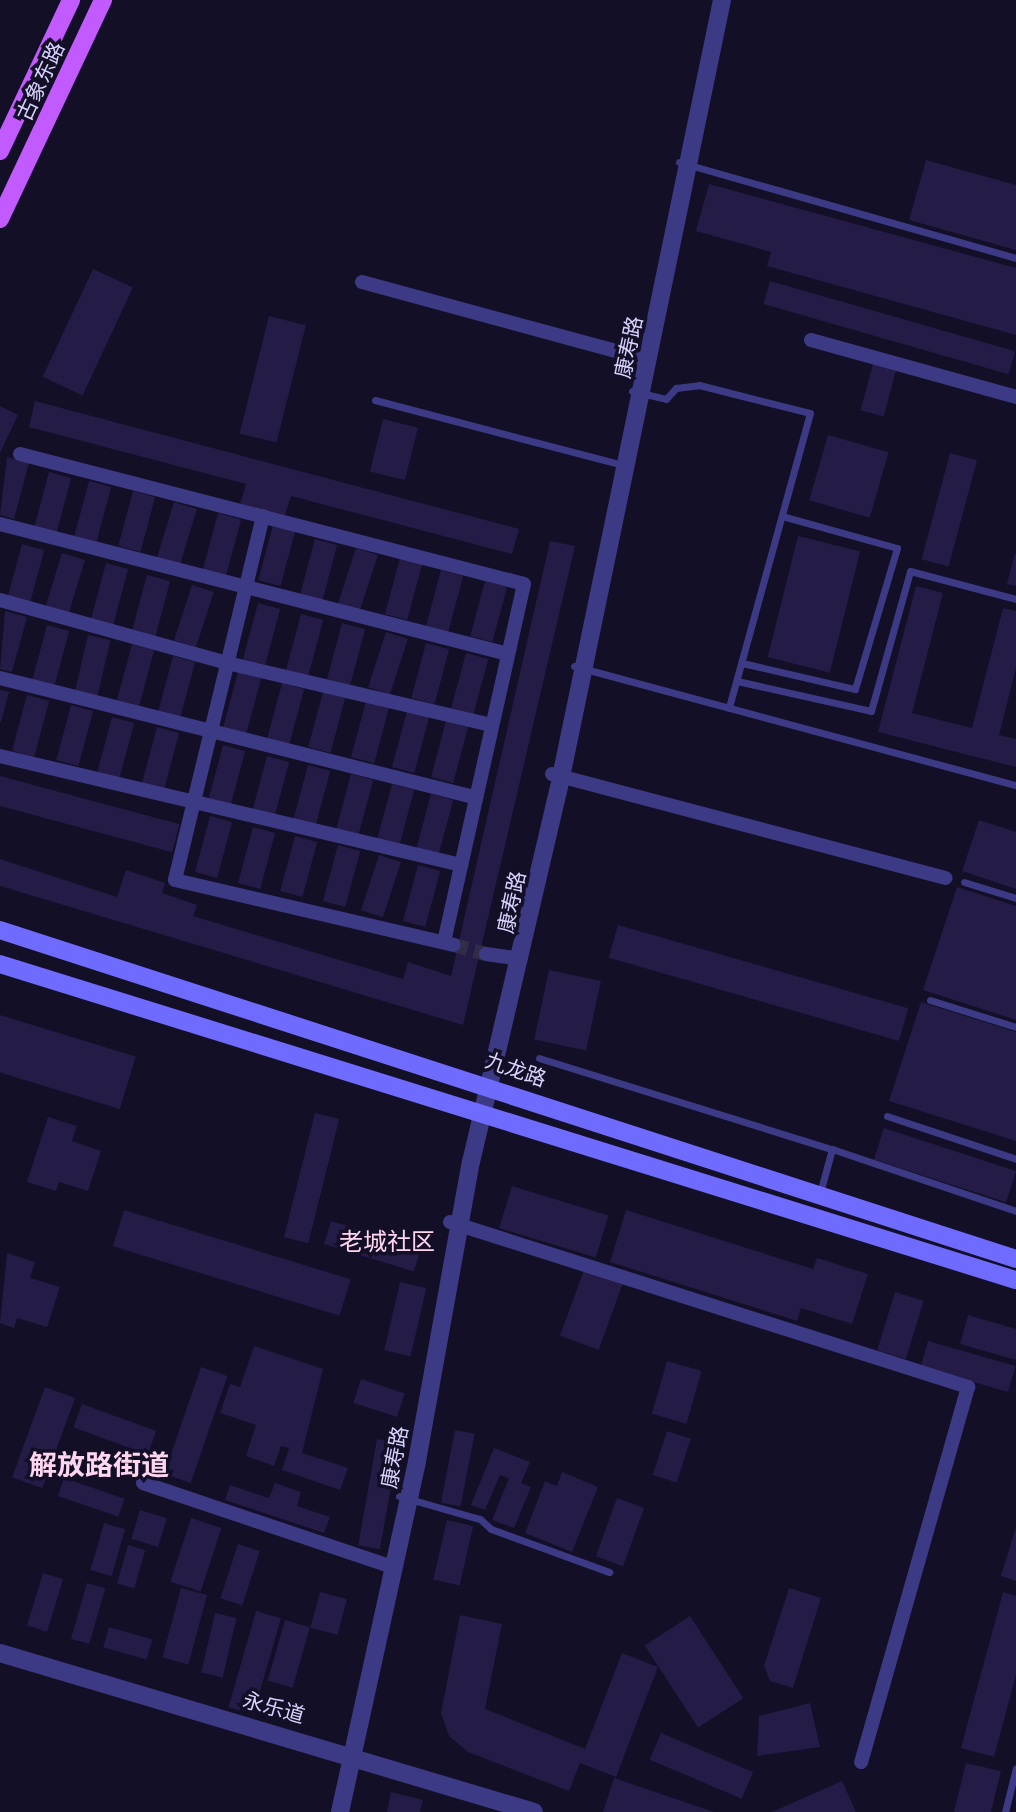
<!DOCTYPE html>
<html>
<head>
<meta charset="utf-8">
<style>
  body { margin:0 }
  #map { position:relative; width:1016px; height:1812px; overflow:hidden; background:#130f26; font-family:"Noto Sans","Noto Sans SC",sans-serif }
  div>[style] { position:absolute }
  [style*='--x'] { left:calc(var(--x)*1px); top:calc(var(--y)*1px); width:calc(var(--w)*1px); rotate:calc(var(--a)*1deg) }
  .building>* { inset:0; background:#241b47; transform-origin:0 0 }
  .minor-tunnel>* { height:14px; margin-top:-7px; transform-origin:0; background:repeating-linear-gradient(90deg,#312d47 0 14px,transparent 0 21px) }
  .service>* { height:7px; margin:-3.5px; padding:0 3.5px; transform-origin:3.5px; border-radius:3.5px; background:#3d3a85 }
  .minor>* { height:14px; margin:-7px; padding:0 7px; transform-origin:7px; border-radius:7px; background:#3d3a85 }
  .tertiary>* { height:18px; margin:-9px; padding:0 9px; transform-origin:9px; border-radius:9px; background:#3d3a85 }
  .secondary>* { height:18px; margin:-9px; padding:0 9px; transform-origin:9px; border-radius:9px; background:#6f6bff }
  .primary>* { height:18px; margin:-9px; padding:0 9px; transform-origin:9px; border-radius:9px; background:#c25bff }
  span { translate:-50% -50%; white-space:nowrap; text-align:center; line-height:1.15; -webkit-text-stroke:7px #130f26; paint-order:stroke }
  .street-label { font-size:21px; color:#d9d4ff }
  .quarter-label { font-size:24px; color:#ffd6f0 }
  .district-label { font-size:28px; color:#ffd6f0; font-weight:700 }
</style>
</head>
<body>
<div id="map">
  <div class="building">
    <div style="clip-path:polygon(926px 160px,1016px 185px,1016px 250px,909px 220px)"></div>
    <div style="clip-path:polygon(709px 184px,1016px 268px,1016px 335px,767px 266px,771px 252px,696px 231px)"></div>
    <div style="left:93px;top:269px;width:44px;height:119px;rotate:25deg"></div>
    <div style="left:770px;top:281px;width:255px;height:24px;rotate:16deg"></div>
    <div style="left:269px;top:316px;width:38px;height:121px;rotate:14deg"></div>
    <div style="left:874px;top:360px;width:24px;height:52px;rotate:15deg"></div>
    <div style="clip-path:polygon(35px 401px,519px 529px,512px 554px,291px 496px,285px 515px,240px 504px,246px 484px,29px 427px)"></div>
    <div style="clip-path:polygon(0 406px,18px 415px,0 453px)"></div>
    <div style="left:383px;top:419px;width:36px;height:54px;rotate:14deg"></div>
    <div style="left:828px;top:435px;width:63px;height:68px;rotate:16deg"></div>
    <div style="left:950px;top:453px;width:28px;height:110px;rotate:15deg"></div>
    <div style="clip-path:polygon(7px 457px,29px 463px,14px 519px,0 515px)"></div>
    <div style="left:49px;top:472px;width:23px;height:57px;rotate:15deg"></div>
    <div style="left:89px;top:481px;width:23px;height:57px;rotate:15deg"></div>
    <div style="left:133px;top:491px;width:23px;height:57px;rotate:15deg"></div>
    <div style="left:174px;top:502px;width:24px;height:58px;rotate:17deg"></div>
    <div style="left:218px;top:513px;width:24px;height:58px;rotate:15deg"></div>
    <div style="left:273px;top:525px;width:23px;height:57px;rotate:15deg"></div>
    <div style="left:798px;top:536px;width:64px;height:125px;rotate:14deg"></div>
    <div style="left:315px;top:539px;width:23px;height:58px;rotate:15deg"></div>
    <div style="clip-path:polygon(550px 541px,575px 546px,463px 1025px,0 886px,0 859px,117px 897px,126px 870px,165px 883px,162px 893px,197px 905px,193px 916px,403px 979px,408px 962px,451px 976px)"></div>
    <div style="left:22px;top:544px;width:23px;height:58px;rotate:15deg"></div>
    <div style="left:356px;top:548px;width:23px;height:58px;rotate:18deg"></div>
    <div style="left:62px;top:553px;width:24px;height:58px;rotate:17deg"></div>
    <div style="clip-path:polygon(1015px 553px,1016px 554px,1016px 586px,1007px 584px)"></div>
    <div style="left:400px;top:558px;width:23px;height:58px;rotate:15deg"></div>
    <div style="left:106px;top:563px;width:23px;height:58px;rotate:15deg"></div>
    <div style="left:441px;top:570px;width:23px;height:58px;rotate:15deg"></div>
    <div style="left:147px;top:575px;width:24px;height:57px;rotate:15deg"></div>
    <div style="left:485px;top:581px;width:23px;height:57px;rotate:15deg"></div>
    <div style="left:192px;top:585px;width:23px;height:58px;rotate:18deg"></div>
    <div style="clip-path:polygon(916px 586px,943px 593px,912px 713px,972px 728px,1003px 608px,1016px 611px,1016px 668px,999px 735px,1016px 739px,1016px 767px,878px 732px)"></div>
    <div style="left:258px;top:603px;width:23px;height:58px;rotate:15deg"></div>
    <div style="clip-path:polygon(5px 611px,27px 617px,12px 672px,0 669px)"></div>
    <div style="left:301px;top:614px;width:23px;height:58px;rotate:15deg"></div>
    <div style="left:342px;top:623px;width:24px;height:58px;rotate:15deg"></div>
    <div style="left:47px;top:625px;width:23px;height:58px;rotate:15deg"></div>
    <div style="left:386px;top:632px;width:23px;height:58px;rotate:18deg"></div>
    <div style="left:88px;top:635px;width:23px;height:57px;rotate:13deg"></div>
    <div style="left:426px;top:643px;width:24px;height:57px;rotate:15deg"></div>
    <div style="left:132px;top:644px;width:23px;height:58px;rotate:15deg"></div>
    <div style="left:466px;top:653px;width:23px;height:57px;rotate:15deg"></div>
    <div style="left:173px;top:656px;width:23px;height:57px;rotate:15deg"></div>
    <div style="left:238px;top:672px;width:24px;height:57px;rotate:15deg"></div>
    <div style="left:282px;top:683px;width:23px;height:57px;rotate:15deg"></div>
    <div style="clip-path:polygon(0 690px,9px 692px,1px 722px,0 722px)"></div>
    <div style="left:323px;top:692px;width:23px;height:57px;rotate:15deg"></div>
    <div style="left:27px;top:695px;width:23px;height:58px;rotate:15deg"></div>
    <div style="left:366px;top:701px;width:24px;height:58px;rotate:15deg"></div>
    <div style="left:71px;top:705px;width:23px;height:57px;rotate:15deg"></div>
    <div style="left:407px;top:711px;width:23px;height:58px;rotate:15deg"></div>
    <div style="left:112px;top:717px;width:23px;height:57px;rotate:15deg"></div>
    <div style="left:446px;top:721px;width:23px;height:58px;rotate:15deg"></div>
    <div style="left:157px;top:727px;width:23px;height:58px;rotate:15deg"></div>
    <div style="left:223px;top:745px;width:23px;height:57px;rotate:15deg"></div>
    <div style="left:267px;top:756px;width:23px;height:57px;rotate:15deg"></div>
    <div style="left:308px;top:765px;width:23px;height:57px;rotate:15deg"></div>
    <div style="left:351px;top:774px;width:23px;height:58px;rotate:15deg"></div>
    <div style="left:0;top:776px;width:186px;height:29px;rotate:15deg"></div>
    <div style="left:392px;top:784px;width:23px;height:58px;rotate:15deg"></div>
    <div style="left:431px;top:794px;width:23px;height:58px;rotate:15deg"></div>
    <div style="left:210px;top:816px;width:23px;height:58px;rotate:15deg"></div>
    <div style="clip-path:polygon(979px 820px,1016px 832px,1016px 889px,962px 871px)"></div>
    <div style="left:253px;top:827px;width:23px;height:58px;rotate:15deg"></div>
    <div style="left:295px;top:836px;width:23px;height:57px;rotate:15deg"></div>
    <div style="left:338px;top:845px;width:23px;height:58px;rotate:15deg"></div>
    <div style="left:379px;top:855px;width:23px;height:58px;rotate:18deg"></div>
    <div style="left:418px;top:865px;width:23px;height:58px;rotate:15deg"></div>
    <div style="clip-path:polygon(957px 887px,1016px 906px,1016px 1020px,923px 990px)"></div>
    <div style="left:618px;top:925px;width:302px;height:34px;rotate:16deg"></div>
    <div style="left:549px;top:970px;width:53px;height:71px;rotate:12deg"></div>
    <div style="clip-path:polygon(921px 1002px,1016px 1032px,1016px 1141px,889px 1101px)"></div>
    <div style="left:0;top:1015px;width:142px;height:55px;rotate:17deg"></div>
    <div style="left:315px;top:1113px;width:25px;height:128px;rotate:14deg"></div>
    <div style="clip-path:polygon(48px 1117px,77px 1126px,72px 1141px,101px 1151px,88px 1191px,59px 1182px,56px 1191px,27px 1182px)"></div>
    <div style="left:884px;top:1128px;width:139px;height:33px;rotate:18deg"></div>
    <div style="left:512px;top:1186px;width:101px;height:44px;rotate:17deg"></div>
    <div style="left:124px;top:1210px;width:237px;height:38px;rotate:17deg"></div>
    <div style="clip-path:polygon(626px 1210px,813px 1269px,817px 1258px,868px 1274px,852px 1324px,801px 1308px,797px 1321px,610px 1262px)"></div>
    <div style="left:331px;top:1221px;width:94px;height:24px;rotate:17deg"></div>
    <div style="clip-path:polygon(7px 1253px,35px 1262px,30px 1278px,60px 1287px,47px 1327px,17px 1318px,14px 1328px,0 1323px)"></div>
    <div style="left:584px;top:1270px;width:41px;height:70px;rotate:20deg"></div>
    <div style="left:400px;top:1282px;width:27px;height:70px;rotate:13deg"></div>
    <div style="left:895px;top:1292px;width:30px;height:61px;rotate:17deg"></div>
    <div style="clip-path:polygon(968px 1315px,1016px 1329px,1016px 1360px,960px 1344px)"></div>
    <div style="left:928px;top:1341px;width:91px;height:27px;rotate:16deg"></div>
    <div style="clip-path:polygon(254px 1346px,323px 1369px,302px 1453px,348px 1468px,340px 1490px,282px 1470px,289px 1448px,281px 1446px,274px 1466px,246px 1456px,256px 1425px,220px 1413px,230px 1384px,240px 1387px)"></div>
    <div style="left:667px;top:1361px;width:36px;height:55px;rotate:16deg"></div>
    <div style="left:201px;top:1367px;width:28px;height:113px;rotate:19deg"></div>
    <div style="left:361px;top:1379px;width:46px;height:25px;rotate:18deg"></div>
    <div style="left:45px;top:1387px;width:32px;height:96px;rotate:20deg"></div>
    <div style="left:82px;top:1404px;width:79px;height:25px;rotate:20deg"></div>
    <div style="left:455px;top:1430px;width:20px;height:74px;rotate:11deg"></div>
    <div style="left:667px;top:1431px;width:25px;height:46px;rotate:18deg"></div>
    <div style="left:377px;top:1439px;width:22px;height:108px;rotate:10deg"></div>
    <div style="clip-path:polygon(494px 1448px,530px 1462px,521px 1483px,531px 1487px,514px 1528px,492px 1520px,509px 1478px,500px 1475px,485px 1510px,471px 1505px)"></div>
    <div style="clip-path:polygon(562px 1472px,598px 1487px,572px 1552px,525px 1533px,545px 1481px,557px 1486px)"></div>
    <div style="left:64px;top:1478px;width:64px;height:19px;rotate:19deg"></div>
    <div style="clip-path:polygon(275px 1483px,301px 1492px,297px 1506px,330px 1517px,324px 1533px,225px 1500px,230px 1485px,269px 1498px)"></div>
    <div style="left:617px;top:1498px;width:29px;height:62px;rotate:20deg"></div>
    <div style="left:140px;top:1510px;width:28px;height:30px;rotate:17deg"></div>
    <div style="left:191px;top:1518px;width:32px;height:67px;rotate:18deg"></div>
    <div style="left:447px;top:1520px;width:27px;height:61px;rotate:13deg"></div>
    <div style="left:104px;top:1523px;width:22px;height:49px;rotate:16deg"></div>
    <div style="clip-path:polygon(1016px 1527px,1016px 1581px,1001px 1576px)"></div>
    <div style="left:238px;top:1544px;width:23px;height:57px;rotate:18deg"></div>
    <div style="left:128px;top:1545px;width:18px;height:40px;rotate:16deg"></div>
    <div style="left:43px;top:1573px;width:21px;height:55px;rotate:17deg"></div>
    <div style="left:87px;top:1583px;width:19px;height:58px;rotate:16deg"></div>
    <div style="left:181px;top:1588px;width:27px;height:72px;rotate:15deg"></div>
    <div style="clip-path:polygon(789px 1588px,821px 1598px,793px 1688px,770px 1681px,764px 1666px)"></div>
    <div style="left:320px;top:1592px;width:28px;height:37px;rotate:15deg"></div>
    <div style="clip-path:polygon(1003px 1592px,1016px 1596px,1016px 1675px,994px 1757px,961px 1748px)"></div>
    <div style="left:256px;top:1611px;width:26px;height:100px;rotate:16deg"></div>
    <div style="left:215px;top:1613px;width:22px;height:61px;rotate:13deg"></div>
    <div style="clip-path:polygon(460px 1615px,502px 1624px,485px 1709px,585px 1749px,622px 1653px,658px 1667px,616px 1777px,580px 1763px,569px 1791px,468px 1752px,449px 1736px,441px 1713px)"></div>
    <div style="left:690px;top:1616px;width:98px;height:54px;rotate:57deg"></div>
    <div style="left:285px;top:1620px;width:26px;height:63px;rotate:16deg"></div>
    <div style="left:109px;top:1627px;width:45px;height:21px;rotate:16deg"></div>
    <div style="clip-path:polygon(810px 1703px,820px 1747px,757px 1756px,759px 1716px)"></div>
    <div style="left:661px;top:1733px;width:100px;height:29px;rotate:23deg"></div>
    <div style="clip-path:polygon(966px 1763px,1001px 1771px,991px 1812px,954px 1812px)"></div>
    <div style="clip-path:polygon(614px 1778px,714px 1812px,603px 1812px)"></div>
    <div style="clip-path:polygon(842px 1781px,856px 1812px,772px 1812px)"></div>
    <div style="clip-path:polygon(391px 1792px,423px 1800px,420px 1812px,387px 1812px)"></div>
  </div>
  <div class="minor-tunnel">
    <div style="--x:454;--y:945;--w:33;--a:16"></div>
  </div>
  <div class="service">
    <div style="--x:679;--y:162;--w:350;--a:15.9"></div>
    <div style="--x:632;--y:391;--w:35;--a:13"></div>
    <div style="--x:666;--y:399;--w:15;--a:-48"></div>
    <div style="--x:676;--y:388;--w:23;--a:-7"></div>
    <div style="--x:699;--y:385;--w:114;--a:14.2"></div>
    <div style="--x:810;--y:413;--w:306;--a:105.4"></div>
    <div style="--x:375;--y:400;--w:260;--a:14.7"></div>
    <div style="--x:742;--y:663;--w:116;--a:13"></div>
    <div style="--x:855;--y:689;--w:147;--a:-73.4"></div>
    <div style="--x:897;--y:548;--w:119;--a:-164.5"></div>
    <div style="--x:574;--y:666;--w:458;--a:15.1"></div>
    <div style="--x:737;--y:681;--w:137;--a:12.6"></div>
    <div style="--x:871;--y:711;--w:145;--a:-74.4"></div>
    <div style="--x:910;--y:571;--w:110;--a:14.8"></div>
    <div style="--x:964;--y:882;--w:54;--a:17.1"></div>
    <div style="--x:930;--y:1000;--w:90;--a:17.4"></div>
    <div style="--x:539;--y:1058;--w:307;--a:17.3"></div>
    <div style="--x:832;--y:1149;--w:46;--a:105.3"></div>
    <div style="--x:887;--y:1116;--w:136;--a:18.4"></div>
    <div style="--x:832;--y:1149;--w:194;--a:18.6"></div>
    <div style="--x:399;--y:1496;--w:84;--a:15.9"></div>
    <div style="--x:480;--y:1519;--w:15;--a:42"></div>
    <div style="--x:491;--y:1529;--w:126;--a:20"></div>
    <div style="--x:1005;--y:1812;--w:45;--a:-76"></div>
  </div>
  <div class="minor">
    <div style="--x:362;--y:282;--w:297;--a:15.2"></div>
    <div style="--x:811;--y:340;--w:213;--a:15.5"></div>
    <div style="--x:20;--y:454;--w:520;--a:14.46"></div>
    <div style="--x:524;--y:584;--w:367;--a:102.6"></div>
    <div style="--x:263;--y:516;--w:374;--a:103.6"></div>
    <div style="--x:175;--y:880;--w:286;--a:13.1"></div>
    <div style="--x:0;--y:524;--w:524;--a:14.35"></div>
    <div style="--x:0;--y:600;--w:236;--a:15.5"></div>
    <div style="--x:227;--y:663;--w:272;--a:13.2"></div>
    <div style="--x:0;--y:678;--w:491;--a:14.1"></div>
    <div style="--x:0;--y:756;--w:474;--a:13.3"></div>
    <div style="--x:552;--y:774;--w:407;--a:14.8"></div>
    <div style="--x:486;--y:954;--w:35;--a:8"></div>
    <div style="--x:450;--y:1222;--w:544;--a:17.67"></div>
    <div style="--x:968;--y:1387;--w:390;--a:105.9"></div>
    <div style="--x:143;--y:1483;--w:266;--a:18.6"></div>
  </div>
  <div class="tertiary">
    <div style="--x:0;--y:1653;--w:557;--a:16.58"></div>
    <div style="--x:340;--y:1812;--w:359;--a:-77.6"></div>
    <div style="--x:417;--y:1461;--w:304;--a:-79.8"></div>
    <div style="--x:471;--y:1162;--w:395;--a:-76.8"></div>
    <div style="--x:561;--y:777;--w:794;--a:-78.29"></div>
  </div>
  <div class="secondary">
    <div style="--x:0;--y:930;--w:1068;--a:17.94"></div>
    <div style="--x:0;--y:964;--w:1064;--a:17.28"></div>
  </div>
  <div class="primary">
    <div style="--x:0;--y:151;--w:167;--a:-64.8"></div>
    <div style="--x:0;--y:219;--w:242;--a:-64.8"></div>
  </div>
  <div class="street-label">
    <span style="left:40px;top:81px;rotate:-65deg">古象东路</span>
    <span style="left:628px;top:347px;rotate:-78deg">康寿路</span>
    <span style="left:511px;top:902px;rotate:-78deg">康寿路</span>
    <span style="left:516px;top:1069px;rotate:19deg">九龙路</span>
    <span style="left:394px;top:1457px;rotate:-79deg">康寿路</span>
    <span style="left:274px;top:1707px;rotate:16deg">永乐道</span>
  </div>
  <div class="quarter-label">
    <span style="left:387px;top:1241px">老城社区</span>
  </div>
  <div class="district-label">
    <span style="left:99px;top:1464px">解放路街道</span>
  </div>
</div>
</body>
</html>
